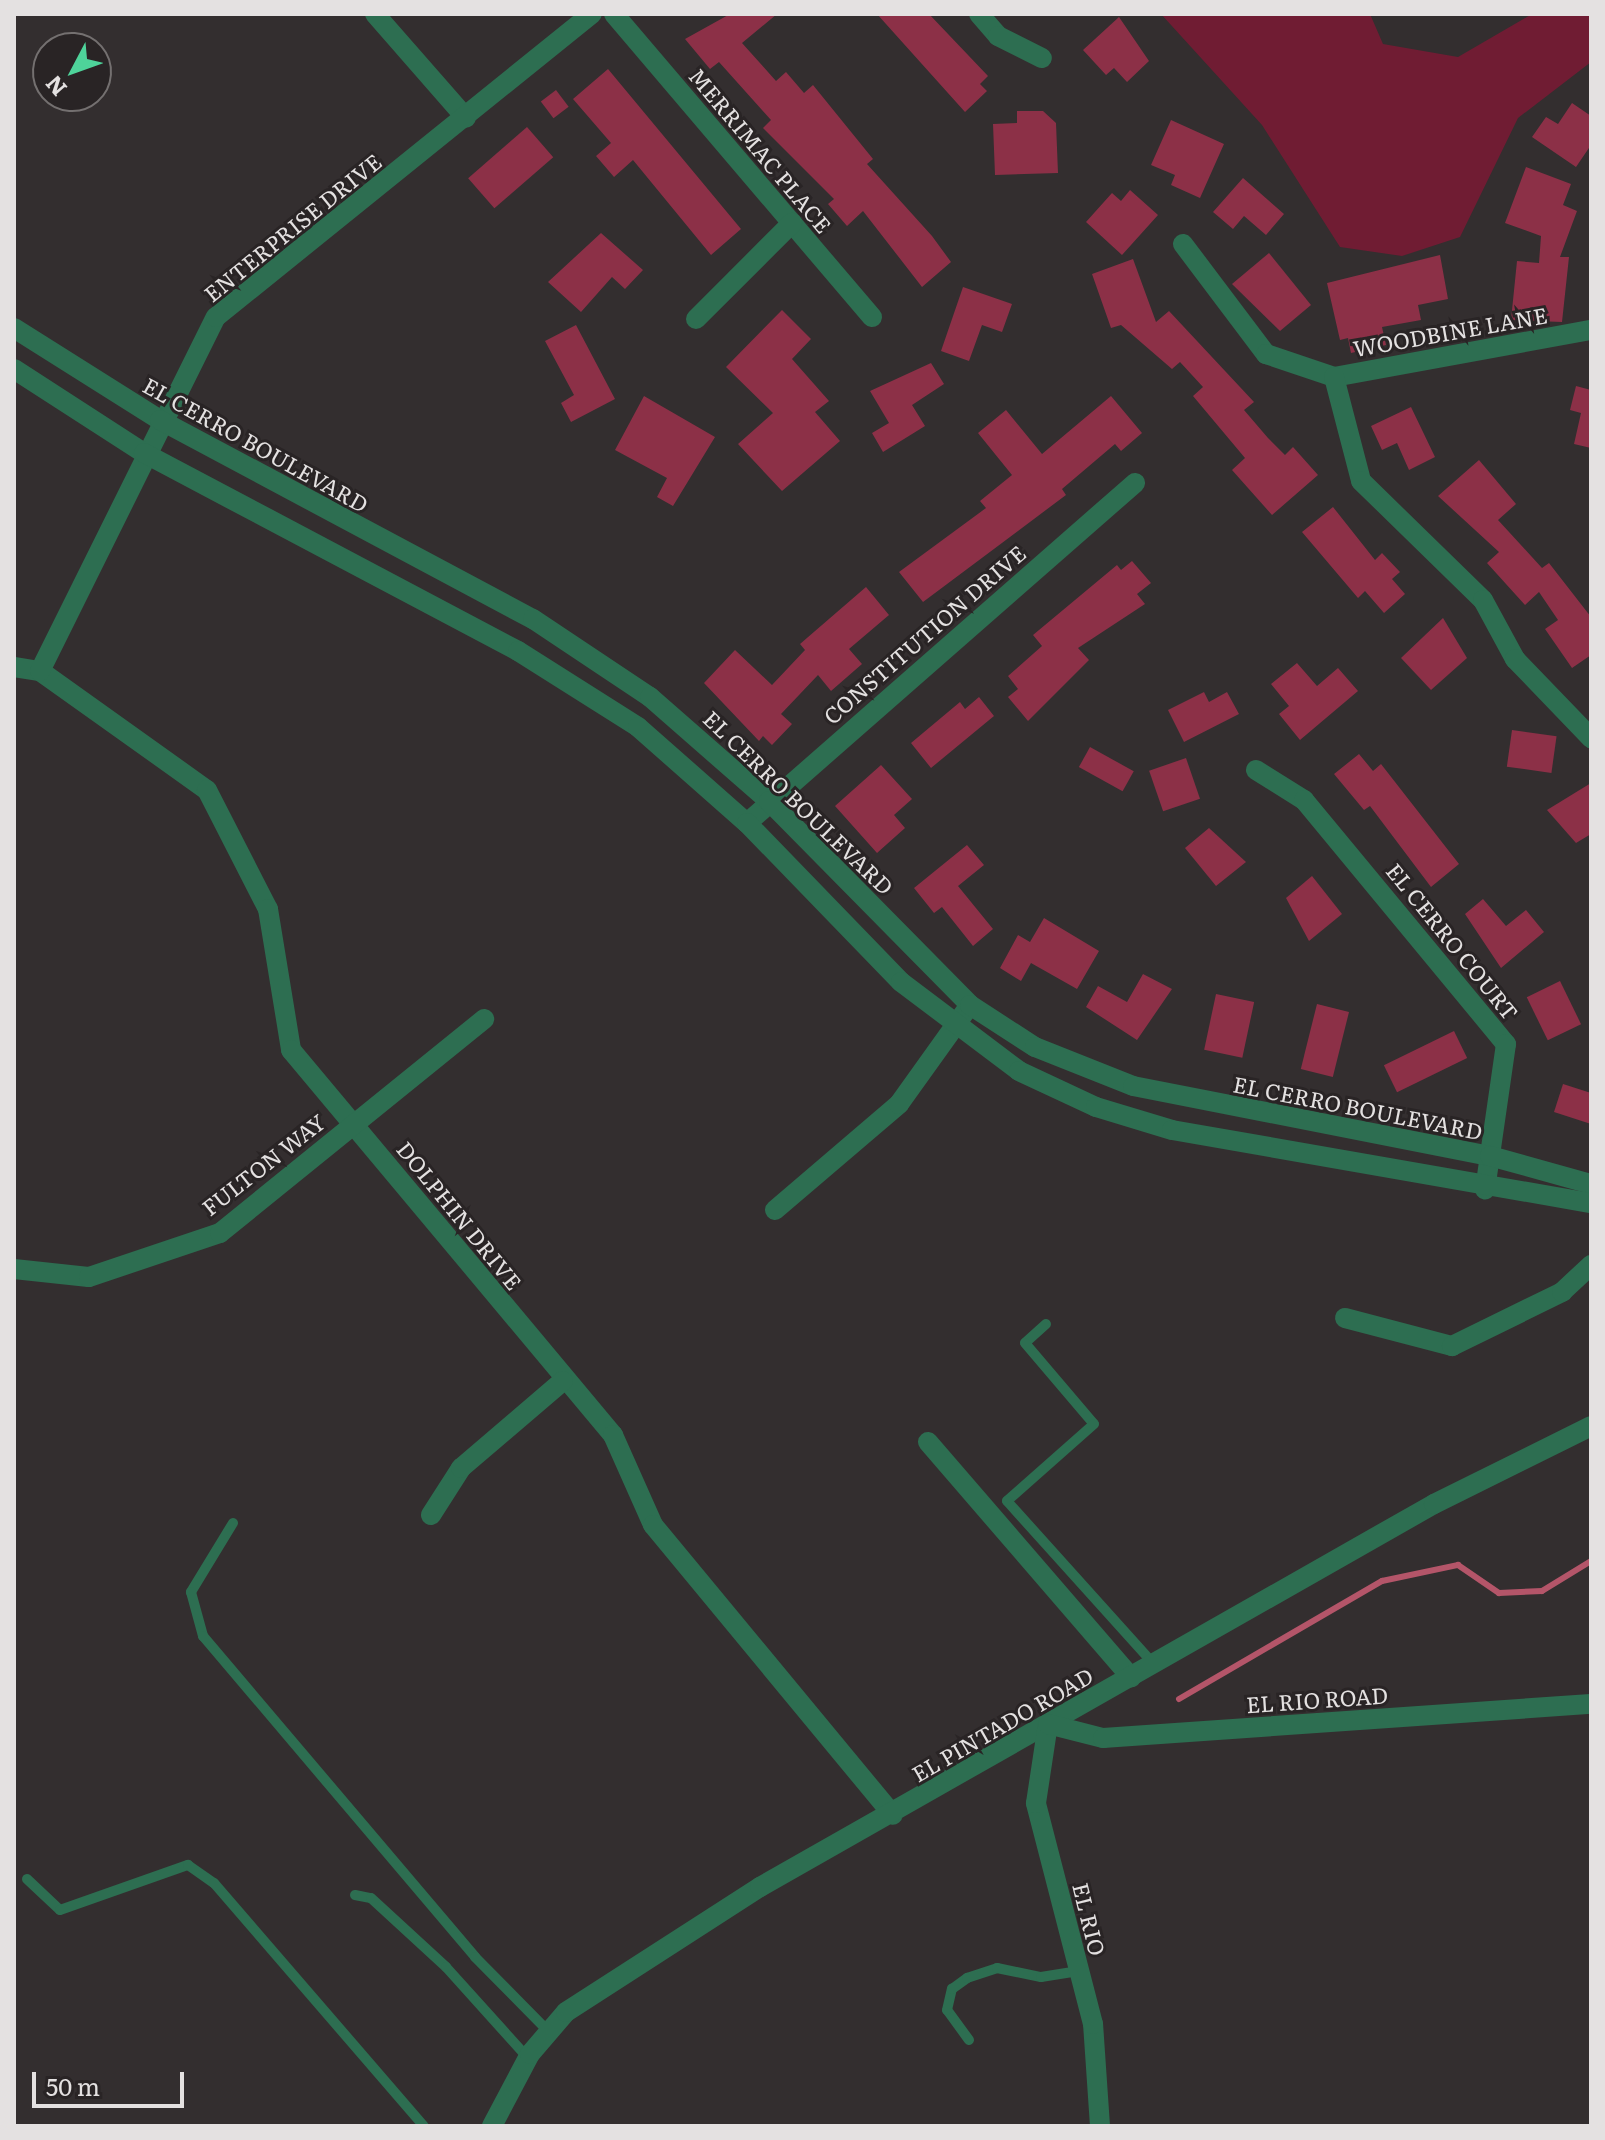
<!DOCTYPE html>
<html>
<head>
<meta charset="utf-8">
<style>
  body { margin:0 }
  #map { position:relative; width:1605px; height:2140px; overflow:hidden; background:#332e2f; font-family:Literata,serif }
  div>[style] { position:absolute }
  [style*='--x'] { left:calc(var(--x)*1px); top:calc(var(--y)*1px); width:calc(var(--w)*1px); rotate:calc(var(--a)*1deg) }
  .green>* { inset:0; background:#701c33 }
  .stream>* { height:6px; margin:-3px; padding:0 3px; transform-origin:3px; border-radius:3px; background:#b45569 }
  .building>* { inset:0; background:#8c3047; transform-origin:0 0 }
  .service>* { height:10px; margin:-5px; padding:0 5px; transform-origin:5px; border-radius:5px; background:#2d6e51 }
  .minor>* { height:20px; margin:-10px; padding:0 10px; transform-origin:10px; border-radius:10px; background:#2d6e51 }
  .tertiary>* { height:20px; margin:-10px; padding:0 10px; transform-origin:10px; border-radius:10px; background:#2d6e51 }
  span { translate:-50% -50%; white-space:nowrap; text-align:center; line-height:1.15; -webkit-text-stroke:6px #292425; paint-order:stroke }
  .street-label { font-size:22px; color:#e4e1e1 }
  .frame { position:absolute; inset:0; border:16px solid #e4e1e1; pointer-events:none }
  .north { position:absolute; left:32px; top:32px; width:80px; height:80px; box-sizing:border-box; background:#292425; border:2px solid #747070; border-radius:50%; rotate:229deg; font-size:22px; font-weight:700; line-height:32px; text-align:center; color:#e4e1e1 }
  .north::after { content:''; display:block; margin:auto; width:28px; height:36px; background:#4ed39a; clip-path:polygon(50% 0,100% 100%,50% 72%,0 100%) }
  .scale { position:absolute; left:32px; top:2072px; width:152px; height:36px; box-sizing:border-box; border:4px solid #e4e1e1; border-top:0; padding-left:10px; font-size:24px; line-height:28px; white-space:nowrap; color:#e4e1e1; -webkit-text-stroke:6px #292425; paint-order:stroke }
</style>
</head>
<body>
<div id="map">
  <div class="green">
    <div style="clip-path:polygon(1161px 14px,1370px 14px,1383px 44px,1458px 57px,1532px 14px,1591px 14px,1591px 62px,1518px 118px,1460px 237px,1402px 256px,1340px 247px,1262px 125px)"></div>
  </div>
  <div class="stream">
    <div style="--x:1179;--y:1699;--w:235;--a:-30.2"></div>
    <div style="--x:1382;--y:1581;--w:78;--a:-11.9"></div>
    <div style="--x:1458;--y:1565;--w:50;--a:34.3"></div>
    <div style="--x:1499;--y:1593;--w:43;--a:-2.7"></div>
    <div style="--x:1542;--y:1591;--w:57;--a:-31.5"></div>
  </div>
  <div class="building">
    <div style="clip-path:polygon(730px 14px,777px 14px,742px 43px,776px 81px,786px 72px,804px 93px,813px 85px,873px 159px,867px 164px,932px 236px,951px 262px,922px 287px,863px 211px,847px 226px,828px 204px,834px 199px,763px 128px,771px 120px,719px 62px,710px 69px,685px 39px)"></div>
    <div style="clip-path:polygon(877px 14px,929px 14px,988px 76px,980px 84px,987px 91px,965px 112px)"></div>
    <div style="clip-path:polygon(1119px 17px,1149px 61px,1127px 82px,1114px 68px,1106px 75px,1083px 50px)"></div>
    <div style="clip-path:polygon(608px 69px,741px 229px,711px 255px,633px 160px,614px 177px,596px 156px,611px 143px,573px 99px)"></div>
    <div style="left:556px;top:90px;width:21px;height:19px;rotate:53deg"></div>
    <div style="clip-path:polygon(1572px 103px,1591px 116px,1591px 145px,1576px 167px,1532px 137px,1546px 117px,1558px 124px)"></div>
    <div style="clip-path:polygon(1017px 111px,1043px 111px,1056px 123px,1058px 173px,995px 175px,993px 124px,1017px 123px)"></div>
    <div style="clip-path:polygon(1171px 120px,1224px 144px,1200px 198px,1171px 185px,1175px 175px,1151px 165px)"></div>
    <div style="left:527px;top:127px;width:40px;height:78px;rotate:49deg"></div>
    <div style="clip-path:polygon(1526px 167px,1571px 184px,1563px 205px,1577px 211px,1560px 257px,1569px 257px,1562px 322px,1511px 320px,1517px 261px,1539px 263px,1541px 236px,1505px 223px)"></div>
    <div style="clip-path:polygon(1243px 178px,1284px 214px,1266px 235px,1244px 216px,1233px 229px,1213px 212px)"></div>
    <div style="clip-path:polygon(1130px 190px,1158px 215px,1122px 255px,1086px 222px,1112px 193px,1121px 201px)"></div>
    <div style="clip-path:polygon(601px 233px,643px 270px,625px 289px,612px 277px,581px 312px,548px 282px)"></div>
    <div style="clip-path:polygon(1269px 253px,1311px 305px,1280px 331px,1232px 284px)"></div>
    <div style="clip-path:polygon(1440px 255px,1448px 299px,1418px 305px,1421px 320px,1382px 327px,1386px 345px,1351px 353px,1348px 338px,1340px 340px,1327px 283px)"></div>
    <div style="clip-path:polygon(1133px 259px,1156px 322px,1169px 311px,1254px 402px,1244px 410px,1268px 438px,1285px 455px,1293px 447px,1318px 475px,1272px 515px,1232px 470px,1245px 458px,1193px 396px,1203px 387px,1180px 362px,1172px 369px,1121px 325px,1111px 328px,1092px 274px)"></div>
    <div style="clip-path:polygon(963px 287px,1012px 304px,1002px 332px,982px 325px,969px 361px,941px 351px)"></div>
    <div style="clip-path:polygon(782px 310px,811px 339px,792px 359px,829px 401px,815px 412px,840px 441px,782px 491px,738px 444px,773px 413px,726px 367px)"></div>
    <div style="clip-path:polygon(576px 325px,615px 399px,571px 422px,561px 403px,574px 395px,545px 341px)"></div>
    <div style="clip-path:polygon(931px 363px,944px 384px,912px 405px,925px 426px,883px 452px,872px 433px,889px 423px,870px 391px)"></div>
    <div style="clip-path:polygon(1576px 386px,1591px 390px,1591px 448px,1574px 444px,1581px 413px,1570px 410px)"></div>
    <div style="clip-path:polygon(644px 396px,715px 437px,673px 506px,657px 497px,667px 478px,615px 450px)"></div>
    <div style="clip-path:polygon(1111px 396px,1142px 433px,1121px 451px,1115px 444px,1062px 489px,1066px 495px,923px 602px,899px 572px,986px 508px,980px 501px,1012px 475px,978px 433px,1006px 410px,1042px 454px)"></div>
    <div style="clip-path:polygon(1411px 407px,1435px 457px,1409px 470px,1397px 443px,1382px 450px,1371px 426px)"></div>
    <div style="clip-path:polygon(1479px 460px,1516px 504px,1498px 520px,1542px 568px,1549px 563px,1591px 617px,1591px 655px,1572px 668px,1545px 629px,1558px 620px,1539px 592px,1525px 605px,1487px 563px,1499px 552px,1438px 496px)"></div>
    <div style="clip-path:polygon(1333px 507px,1375px 560px,1382px 553px,1400px 572px,1392px 579px,1405px 594px,1384px 613px,1365px 591px,1358px 598px,1302px 532px)"></div>
    <div style="clip-path:polygon(1132px 561px,1151px 583px,1137px 594px,1145px 604px,1078px 648px,1089px 660px,1028px 721px,1008px 697px,1018px 689px,1008px 676px,1042px 646px,1033px 635px,1117px 565px,1121px 570px)"></div>
    <div style="clip-path:polygon(866px 587px,889px 615px,849px 649px,862px 664px,831px 691px,818px 675px,781px 714px,792px 724px,772px 745px,763px 736px,759px 741px,704px 683px,735px 650px,772px 685px,805px 650px,800px 644px)"></div>
    <div style="clip-path:polygon(1443px 618px,1467px 658px,1431px 690px,1401px 658px)"></div>
    <div style="clip-path:polygon(1297px 663px,1317px 686px,1338px 668px,1358px 691px,1300px 740px,1279px 714px,1289px 706px,1271px 684px)"></div>
    <div style="clip-path:polygon(1204px 692px,1209px 702px,1227px 692px,1239px 714px,1184px 742px,1168px 710px)"></div>
    <div style="clip-path:polygon(979px 697px,994px 716px,931px 768px,911px 743px,960px 702px,965px 709px)"></div>
    <div style="left:1512px;top:730px;width:45px;height:37px;rotate:8deg"></div>
    <div style="left:1090px;top:747px;width:50px;height:23px;rotate:29deg"></div>
    <div style="clip-path:polygon(1359px 754px,1373px 771px,1381px 764px,1459px 864px,1431px 887px,1370px 806px,1364px 810px,1334px 774px)"></div>
    <div style="left:1186px;top:758px;width:43px;height:39px;rotate:71deg"></div>
    <div style="clip-path:polygon(881px 765px,912px 799px,894px 815px,905px 828px,877px 853px,835px 806px)"></div>
    <div style="clip-path:polygon(1591px 783px,1591px 834px,1576px 843px,1547px 810px)"></div>
    <div style="clip-path:polygon(1209px 828px,1246px 862px,1216px 886px,1185px 848px)"></div>
    <div style="clip-path:polygon(967px 845px,984px 865px,958px 886px,993px 929px,973px 946px,942px 907px,934px 913px,914px 888px)"></div>
    <div style="clip-path:polygon(1312px 876px,1342px 914px,1309px 941px,1286px 898px)"></div>
    <div style="clip-path:polygon(1483px 899px,1506px 926px,1526px 910px,1544px 932px,1501px 968px,1465px 914px)"></div>
    <div style="clip-path:polygon(1044px 918px,1099px 951px,1077px 989px,1031px 963px,1021px 981px,1000px 968px,1018px 935px,1030px 942px)"></div>
    <div style="clip-path:polygon(1143px 974px,1172px 989px,1137px 1040px,1086px 1007px,1098px 986px,1127px 1002px)"></div>
    <div style="left:1560px;top:981px;width:48px;height:37px;rotate:64deg"></div>
    <div style="left:1216px;top:994px;width:39px;height:57px;rotate:12deg"></div>
    <div style="left:1317px;top:1004px;width:33px;height:67px;rotate:14deg"></div>
    <div style="left:1454px;top:1031px;width:30px;height:78px;rotate:64deg"></div>
    <div style="clip-path:polygon(1563px 1084px,1591px 1093px,1591px 1124px,1554px 1112px)"></div>
  </div>
  <div class="service">
    <div style="--x:1046;--y:1324;--w:28;--a:138"></div>
    <div style="--x:1025;--y:1343;--w:106;--a:49.6"></div>
    <div style="--x:1094;--y:1424;--w:116;--a:138.5"></div>
    <div style="--x:1007;--y:1501;--w:219;--a:48"></div>
    <div style="--x:233;--y:1523;--w:81;--a:121.3"></div>
    <div style="--x:191;--y:1592;--w:46;--a:74.7"></div>
    <div style="--x:203;--y:1636;--w:421;--a:49.7"></div>
    <div style="--x:475;--y:1957;--w:105;--a:45.4"></div>
    <div style="--x:27;--y:1879;--w:45;--a:43.2"></div>
    <div style="--x:60;--y:1910;--w:136;--a:-19.4"></div>
    <div style="--x:188;--y:1865;--w:32;--a:35"></div>
    <div style="--x:214;--y:1883;--w:321;--a:49.2"></div>
    <div style="--x:355;--y:1895;--w:16;--a:11"></div>
    <div style="--x:371;--y:1898;--w:102;--a:42.6"></div>
    <div style="--x:446;--y:1967;--w:122;--a:48"></div>
    <div style="--x:969;--y:2040;--w:37;--a:-126"></div>
    <div style="--x:947;--y:2010;--w:22;--a:-77"></div>
    <div style="--x:952;--y:1989;--w:19;--a:-36"></div>
    <div style="--x:967;--y:1978;--w:32;--a:-18"></div>
    <div style="--x:997;--y:1968;--w:45;--a:11.6"></div>
    <div style="--x:1041;--y:1977;--w:38;--a:-9"></div>
  </div>
  <div class="minor">
    <div style="--x:375;--y:14;--w:138;--a:48.8"></div>
    <div style="--x:614;--y:14;--w:398;--a:49.6"></div>
    <div style="--x:979;--y:14;--w:29;--a:49"></div>
    <div style="--x:998;--y:36;--w:49;--a:26.6"></div>
    <div style="--x:1183;--y:244;--w:138;--a:53"></div>
    <div style="--x:1266;--y:354;--w:72;--a:18.7"></div>
    <div style="--x:1334;--y:377;--w:261;--a:-10.4"></div>
    <div style="--x:696;--y:319;--w:136;--a:-45"></div>
    <div style="--x:1334;--y:377;--w:107;--a:75.4"></div>
    <div style="--x:1361;--y:481;--w:170;--a:44.3"></div>
    <div style="--x:1483;--y:600;--w:67;--a:61.5"></div>
    <div style="--x:1515;--y:659;--w:110;--a:46.1"></div>
    <div style="--x:14;--y:667;--w:26;--a:9"></div>
    <div style="--x:40;--y:671;--w:205;--a:35.5"></div>
    <div style="--x:207;--y:790;--w:134;--a:62.9"></div>
    <div style="--x:268;--y:909;--w:143;--a:80.7"></div>
    <div style="--x:291;--y:1050;--w:502;--a:50.09"></div>
    <div style="--x:613;--y:1435;--w:98;--a:66"></div>
    <div style="--x:653;--y:1525;--w:376;--a:50.4"></div>
    <div style="--x:40;--y:671;--w:395;--a:-63.6"></div>
    <div style="--x:216;--y:317;--w:483;--a:-38.9"></div>
    <div style="--x:1256;--y:770;--w:57;--a:32"></div>
    <div style="--x:1304;--y:800;--w:317;--a:50.4"></div>
    <div style="--x:1506;--y:1044;--w:147;--a:98.2"></div>
    <div style="--x:747;--y:823;--w:516;--a:-41.23"></div>
    <div style="--x:775;--y:1210;--w:163;--a:-40.5"></div>
    <div style="--x:899;--y:1104;--w:122;--a:-54.4"></div>
    <div style="--x:14;--y:1269;--w:75;--a:6.1"></div>
    <div style="--x:89;--y:1277;--w:138;--a:-18.6"></div>
    <div style="--x:220;--y:1233;--w:340;--a:-39"></div>
    <div style="--x:1345;--y:1318;--w:111;--a:14.7"></div>
    <div style="--x:1452;--y:1346;--w:123;--a:-26.1"></div>
    <div style="--x:1562;--y:1292;--w:40;--a:-43"></div>
    <div style="--x:928;--y:1442;--w:311;--a:49.2"></div>
    <div style="--x:431;--y:1515;--w:56;--a:-57.4"></div>
    <div style="--x:461;--y:1468;--w:134;--a:-40.5"></div>
    <div style="--x:492;--y:2126;--w:81;--a:-62.2"></div>
    <div style="--x:530;--y:2054;--w:55;--a:-49.4"></div>
    <div style="--x:566;--y:2012;--w:231;--a:-32.8"></div>
    <div style="--x:760;--y:1887;--w:775;--a:-29.61"></div>
    <div style="--x:1434;--y:1504;--w:175;--a:-26.4"></div>
    <div style="--x:1100;--y:2126;--w:102;--a:-93.9"></div>
    <div style="--x:1093;--y:2024;--w:228;--a:-104.5"></div>
    <div style="--x:1036;--y:1803;--w:80;--a:-81.4"></div>
    <div style="--x:1048;--y:1724;--w:57;--a:14.3"></div>
    <div style="--x:1103;--y:1738;--w:489;--a:-4"></div>
  </div>
  <div class="tertiary">
    <div style="--x:14;--y:328;--w:173;--a:32.2"></div>
    <div style="--x:160;--y:420;--w:423;--a:28.1"></div>
    <div style="--x:533;--y:619;--w:141;--a:33.7"></div>
    <div style="--x:650;--y:697;--w:158;--a:41.2"></div>
    <div style="--x:769;--y:801;--w:286;--a:45.4"></div>
    <div style="--x:970;--y:1005;--w:77;--a:32.9"></div>
    <div style="--x:1035;--y:1047;--w:105;--a:21.7"></div>
    <div style="--x:1133;--y:1086;--w:364;--a:11.1"></div>
    <div style="--x:1490;--y:1156;--w:105;--a:15.5"></div>
    <div style="--x:14;--y:369;--w:155;--a:32.9"></div>
    <div style="--x:144;--y:453;--w:423;--a:27.9"></div>
    <div style="--x:518;--y:651;--w:142;--a:32.3"></div>
    <div style="--x:638;--y:727;--w:145;--a:41.4"></div>
    <div style="--x:747;--y:823;--w:221;--a:45.9"></div>
    <div style="--x:901;--y:982;--w:148;--a:37"></div>
    <div style="--x:1019;--y:1071;--w:85;--a:25.1"></div>
    <div style="--x:1096;--y:1107;--w:79;--a:16.8"></div>
    <div style="--x:1172;--y:1130;--w:425;--a:9.9"></div>
  </div>
  <div class="street-label">
    <span style="left:761px;top:150px;rotate:50deg">MERRIMAC PLACE</span>
    <span style="left:292px;top:227px;rotate:-39deg">ENTERPRISE DRIVE</span>
    <span style="left:1450px;top:331px;rotate:-10deg">WOODBINE LANE</span>
    <span style="left:256px;top:444px;rotate:29deg">EL CERRO BOULEVARD</span>
    <span style="left:924px;top:634px;rotate:-41deg">CONSTITUTION DRIVE</span>
    <span style="left:799px;top:802px;rotate:44deg">EL CERRO BOULEVARD</span>
    <span style="left:1453px;top:941px;rotate:51deg">EL CERRO COURT</span>
    <span style="left:1358px;top:1107px;rotate:11deg">EL CERRO BOULEVARD</span>
    <span style="left:263px;top:1164px;rotate:-38deg">FULTON WAY</span>
    <span style="left:460px;top:1215px;rotate:51deg">DOLPHIN DRIVE</span>
    <span style="left:1317px;top:1699px;rotate:-4deg">EL RIO ROAD</span>
    <span style="left:1002px;top:1724px;rotate:-30deg">EL PINTADO ROAD</span>
    <span style="left:1090px;top:1919px;rotate:76deg">EL RIO</span>
  </div>
  <div class="frame"></div>
  <div class="north">N</div>
  <div class="scale">50 m</div>
</div>
</body>
</html>
